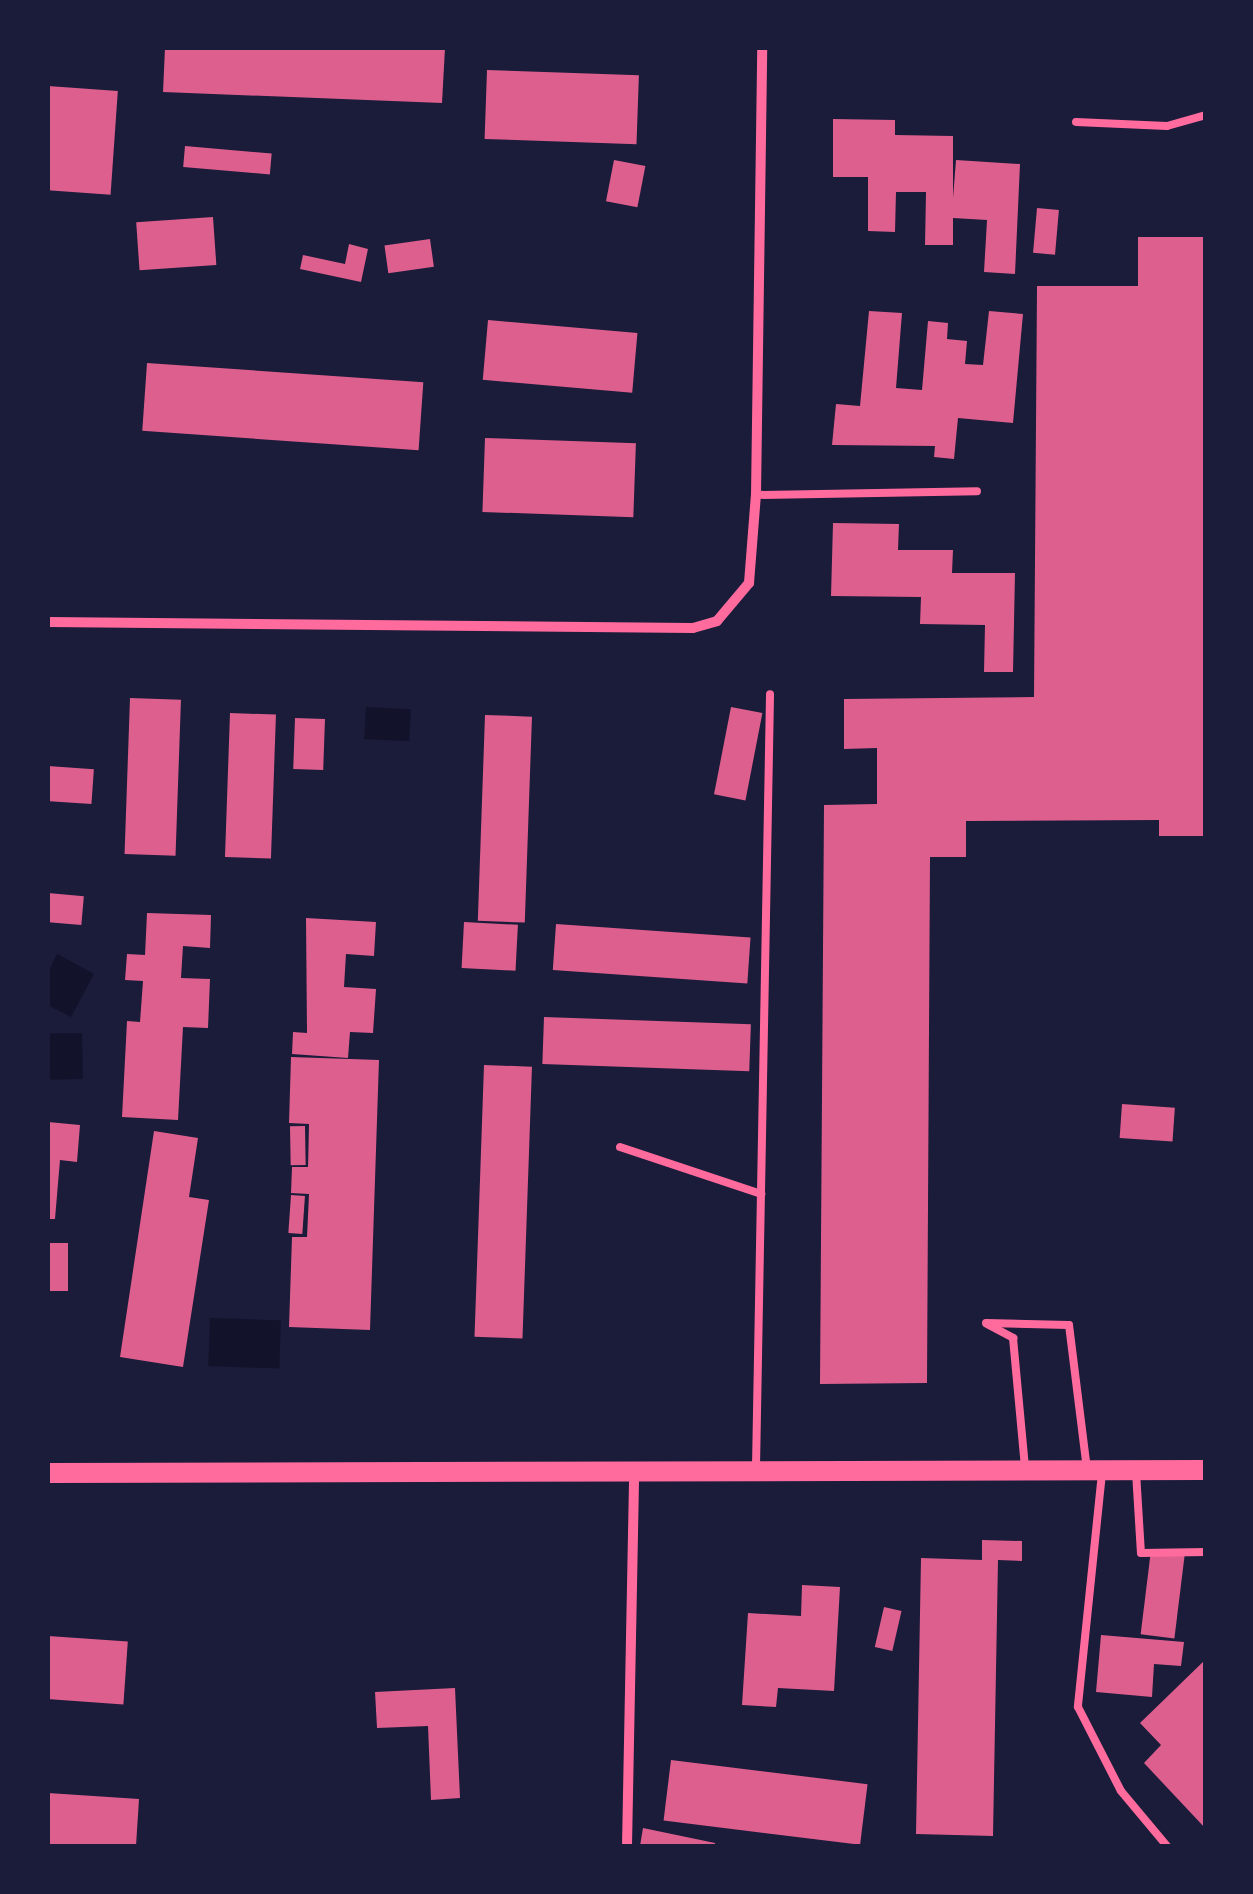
<!DOCTYPE html>
<html>
<head>
<meta charset="utf-8">
<style>
  body { margin:0 }
  #map { position:relative; width:1253px; height:1894px; overflow:hidden; background:#1b1b3a; font-family:"Fira Sans",sans-serif }
  div>[style] { position:absolute }
  [style*='--x'] { left:calc(var(--x)*1px); top:calc(var(--y)*1px); width:calc(var(--w)*1px); rotate:calc(var(--a)*1deg) }
  .water>* { inset:0; background:#12122b; transform-origin:0 0 }
  .building>* { inset:0; background:#dd5f8e; transform-origin:0 0 }
  .service>* { height:8px; margin:-4px; padding:0 4px; transform-origin:4px; border-radius:4px; background:#ff6b9d }
  .minor>* { height:10px; margin:-5px; padding:0 5px; transform-origin:5px; border-radius:5px; background:#ff6b9d }
  .secondary>* { height:20px; margin:-10px; padding:0 10px; transform-origin:10px; border-radius:10px; background:#ff6b9d }
  span { translate:-50% -50%; white-space:nowrap; text-align:center; line-height:1.15; -webkit-text-stroke:9px #1b1b3a; paint-order:stroke }
  .frame { position:absolute; inset:0; border:50px solid #1b1b3a; pointer-events:none }
</style>
</head>
<body>
<div id="map">
  <div class="water">
    <div style="left:366px;top:707px;width:45px;height:32px;rotate:3deg"></div>
    <div style="clip-path:polygon(57px 954px,94px 974px,71px 1017px,48px 1005px,48px 972px)"></div>
    <div style="left:82px;top:1033px;width:46px;height:34px;rotate:89deg"></div>
    <div style="left:210px;top:1318px;width:71px;height:48px;rotate:2deg"></div>
  </div>
  <div class="building">
    <div style="clip-path:polygon(165px 48px,445px 48px,442px 103px,163px 92px)"></div>
    <div style="left:487px;top:70px;width:152px;height:69px;rotate:2deg"></div>
    <div style="left:48px;top:86px;width:70px;height:104px;rotate:4deg"></div>
    <div style="clip-path:polygon(833px 119px,895px 120px,895px 135px,953px 136px,953px 198px,956px 160px,1020px 164px,1015px 274px,984px 272px,987px 220px,953px 218px,953px 245px,925px 245px,926px 192px,896px 192px,895px 232px,868px 231px,868px 177px,833px 177px)"></div>
    <div style="left:185px;top:146px;width:87px;height:21px;rotate:5deg"></div>
    <div style="left:614px;top:160px;width:32px;height:42px;rotate:11deg"></div>
    <div style="left:1037px;top:208px;width:22px;height:45px;rotate:5deg"></div>
    <div style="left:213px;top:217px;width:48px;height:77px;rotate:86deg"></div>
    <div style="clip-path:polygon(1138px 237px,1206px 237px,1206px 836px,1159px 836px,1159px 820px,966px 821px,966px 857px,930px 857px,927px 1383px,820px 1384px,824px 805px,877px 804px,877px 748px,844px 749px,844px 699px,1034px 697px,1037px 286px,1138px 286px)"></div>
    <div style="left:430px;top:239px;width:28px;height:46px;rotate:82deg"></div>
    <div style="clip-path:polygon(349px 244px,368px 249px,361px 282px,300px 269px,303px 255px,345px 264px)"></div>
    <div style="clip-path:polygon(869px 311px,902px 313px,896px 388px,922px 390px,928px 321px,948px 323px,947px 339px,967px 341px,965px 364px,983px 365px,989px 311px,1023px 314px,1013px 423px,958px 418px,954px 459px,934px 457px,935px 446px,832px 445px,836px 404px,860px 406px)"></div>
    <div style="left:488px;top:320px;width:150px;height:60px;rotate:5deg"></div>
    <div style="left:147px;top:363px;width:277px;height:68px;rotate:4deg"></div>
    <div style="left:485px;top:438px;width:151px;height:74px;rotate:2deg"></div>
    <div style="clip-path:polygon(833px 523px,899px 524px,898px 550px,953px 550px,952px 573px,1015px 573px,1013px 672px,984px 672px,985px 625px,920px 624px,921px 597px,831px 596px)"></div>
    <div style="left:130px;top:698px;width:51px;height:156px;rotate:2deg"></div>
    <div style="left:731px;top:707px;width:32px;height:89px;rotate:11deg"></div>
    <div style="left:230px;top:713px;width:46px;height:144px;rotate:2deg"></div>
    <div style="left:485px;top:715px;width:47px;height:206px;rotate:2deg"></div>
    <div style="left:295px;top:718px;width:30px;height:51px;rotate:2deg"></div>
    <div style="left:48px;top:766px;width:46px;height:35px;rotate:4deg"></div>
    <div style="left:48px;top:893px;width:36px;height:29px;rotate:5deg"></div>
    <div style="clip-path:polygon(147px 913px,211px 915px,210px 948px,183px 946px,181px 978px,210px 979px,208px 1028px,183px 1027px,178px 1120px,122px 1117px,127px 1021px,140px 1022px,143px 981px,125px 980px,127px 954px,145px 955px)"></div>
    <div style="clip-path:polygon(306px 918px,376px 922px,374px 956px,346px 954px,344px 987px,376px 989px,373px 1033px,350px 1032px,348px 1058px,292px 1054px,293px 1032px,307px 1033px)"></div>
    <div style="left:464px;top:922px;width:54px;height:46px;rotate:3deg"></div>
    <div style="left:556px;top:924px;width:195px;height:46px;rotate:4deg"></div>
    <div style="left:544px;top:1017px;width:207px;height:47px;rotate:2deg"></div>
    <div style="clip-path:polygon(291px 1057px,379px 1060px,370px 1330px,289px 1327px,292px 1237px,307px 1237px,309px 1194px,291px 1193px,292px 1167px,308px 1167px,309px 1124px,289px 1123px)"></div>
    <div style="left:484px;top:1065px;width:48px;height:272px;rotate:2deg"></div>
    <div style="left:1122px;top:1104px;width:53px;height:34px;rotate:4deg"></div>
    <div style="clip-path:polygon(48px 1122px,80px 1125px,77px 1162px,60px 1160px,55px 1219px,48px 1219px)"></div>
    <div style="left:305px;top:1126px;width:39px;height:15px;rotate:89deg"></div>
    <div style="clip-path:polygon(154px 1131px,198px 1138px,189px 1197px,209px 1200px,183px 1367px,120px 1357px)"></div>
    <div style="left:291px;top:1195px;width:14px;height:38px;rotate:4deg"></div>
    <div style="left:48px;top:1243px;width:20px;height:48px"></div>
    <div style="clip-path:polygon(982px 1540px,1022px 1541px,1022px 1561px,998px 1560px,993px 1836px,916px 1834px,921px 1558px,982px 1560px)"></div>
    <div style="left:1151px;top:1550px;width:34px;height:85px;rotate:7deg"></div>
    <div style="clip-path:polygon(802px 1585px,840px 1587px,834px 1691px,778px 1688px,776px 1707px,742px 1705px,748px 1613px,801px 1616px)"></div>
    <div style="left:884px;top:1607px;width:18px;height:41px;rotate:13deg"></div>
    <div style="clip-path:polygon(1101px 1635px,1184px 1642px,1181px 1666px,1154px 1664px,1152px 1697px,1096px 1692px)"></div>
    <div style="left:48px;top:1636px;width:80px;height:63px;rotate:4deg"></div>
    <div style="clip-path:polygon(1206px 1659px,1206px 1829px,1144px 1763px,1161px 1745px,1140px 1723px)"></div>
    <div style="clip-path:polygon(455px 1688px,460px 1798px,431px 1800px,428px 1726px,377px 1728px,375px 1692px)"></div>
    <div style="left:671px;top:1760px;width:198px;height:61px;rotate:7deg"></div>
    <div style="clip-path:polygon(48px 1793px,139px 1799px,136px 1846px,48px 1846px)"></div>
    <div style="clip-path:polygon(643px 1828px,715px 1843px,715px 1846px,640px 1846px)"></div>
  </div>
  <div class="service">
    <div style="--x:1076;--y:122;--w:91;--a:2.5"></div>
    <div style="--x:1167;--y:126;--w:41;--a:-15.8"></div>
    <div style="--x:756;--y:495;--w:221;--a:-1"></div>
    <div style="--x:620;--y:1147;--w:149;--a:18.4"></div>
    <div style="--x:986;--y:1323;--w:83;--a:1.4"></div>
    <div style="--x:1069;--y:1325;--w:145;--a:82.9"></div>
    <div style="--x:987;--y:1324;--w:30;--a:28"></div>
    <div style="--x:1013;--y:1338;--w:131;--a:84.7"></div>
    <div style="--x:756;--y:1467;--w:773;--a:-88.96"></div>
    <div style="--x:1136;--y:1472;--w:81;--a:86.5"></div>
    <div style="--x:1141;--y:1553;--w:65;--a:-0.9"></div>
    <div style="--x:1102;--y:1473;--w:235;--a:95.9"></div>
    <div style="--x:1078;--y:1707;--w:94;--a:62.9"></div>
    <div style="--x:1121;--y:1791;--w:72;--a:50.1"></div>
  </div>
  <div class="minor">
    <div style="--x:48;--y:622;--w:645;--a:0.53"></div>
    <div style="--x:693;--y:628;--w:25;--a:-16"></div>
    <div style="--x:717;--y:621;--w:50;--a:-49.9"></div>
    <div style="--x:749;--y:583;--w:88;--a:-85.5"></div>
    <div style="--x:756;--y:495;--w:447;--a:-89.2"></div>
    <div style="--x:627;--y:1846;--w:372;--a:-88.9"></div>
  </div>
  <div class="secondary">
    <div style="--x:48;--y:1473;--w:1158;--a:-0.15"></div>
  </div>
  <div class="frame"></div>
</div>
</body>
</html>
